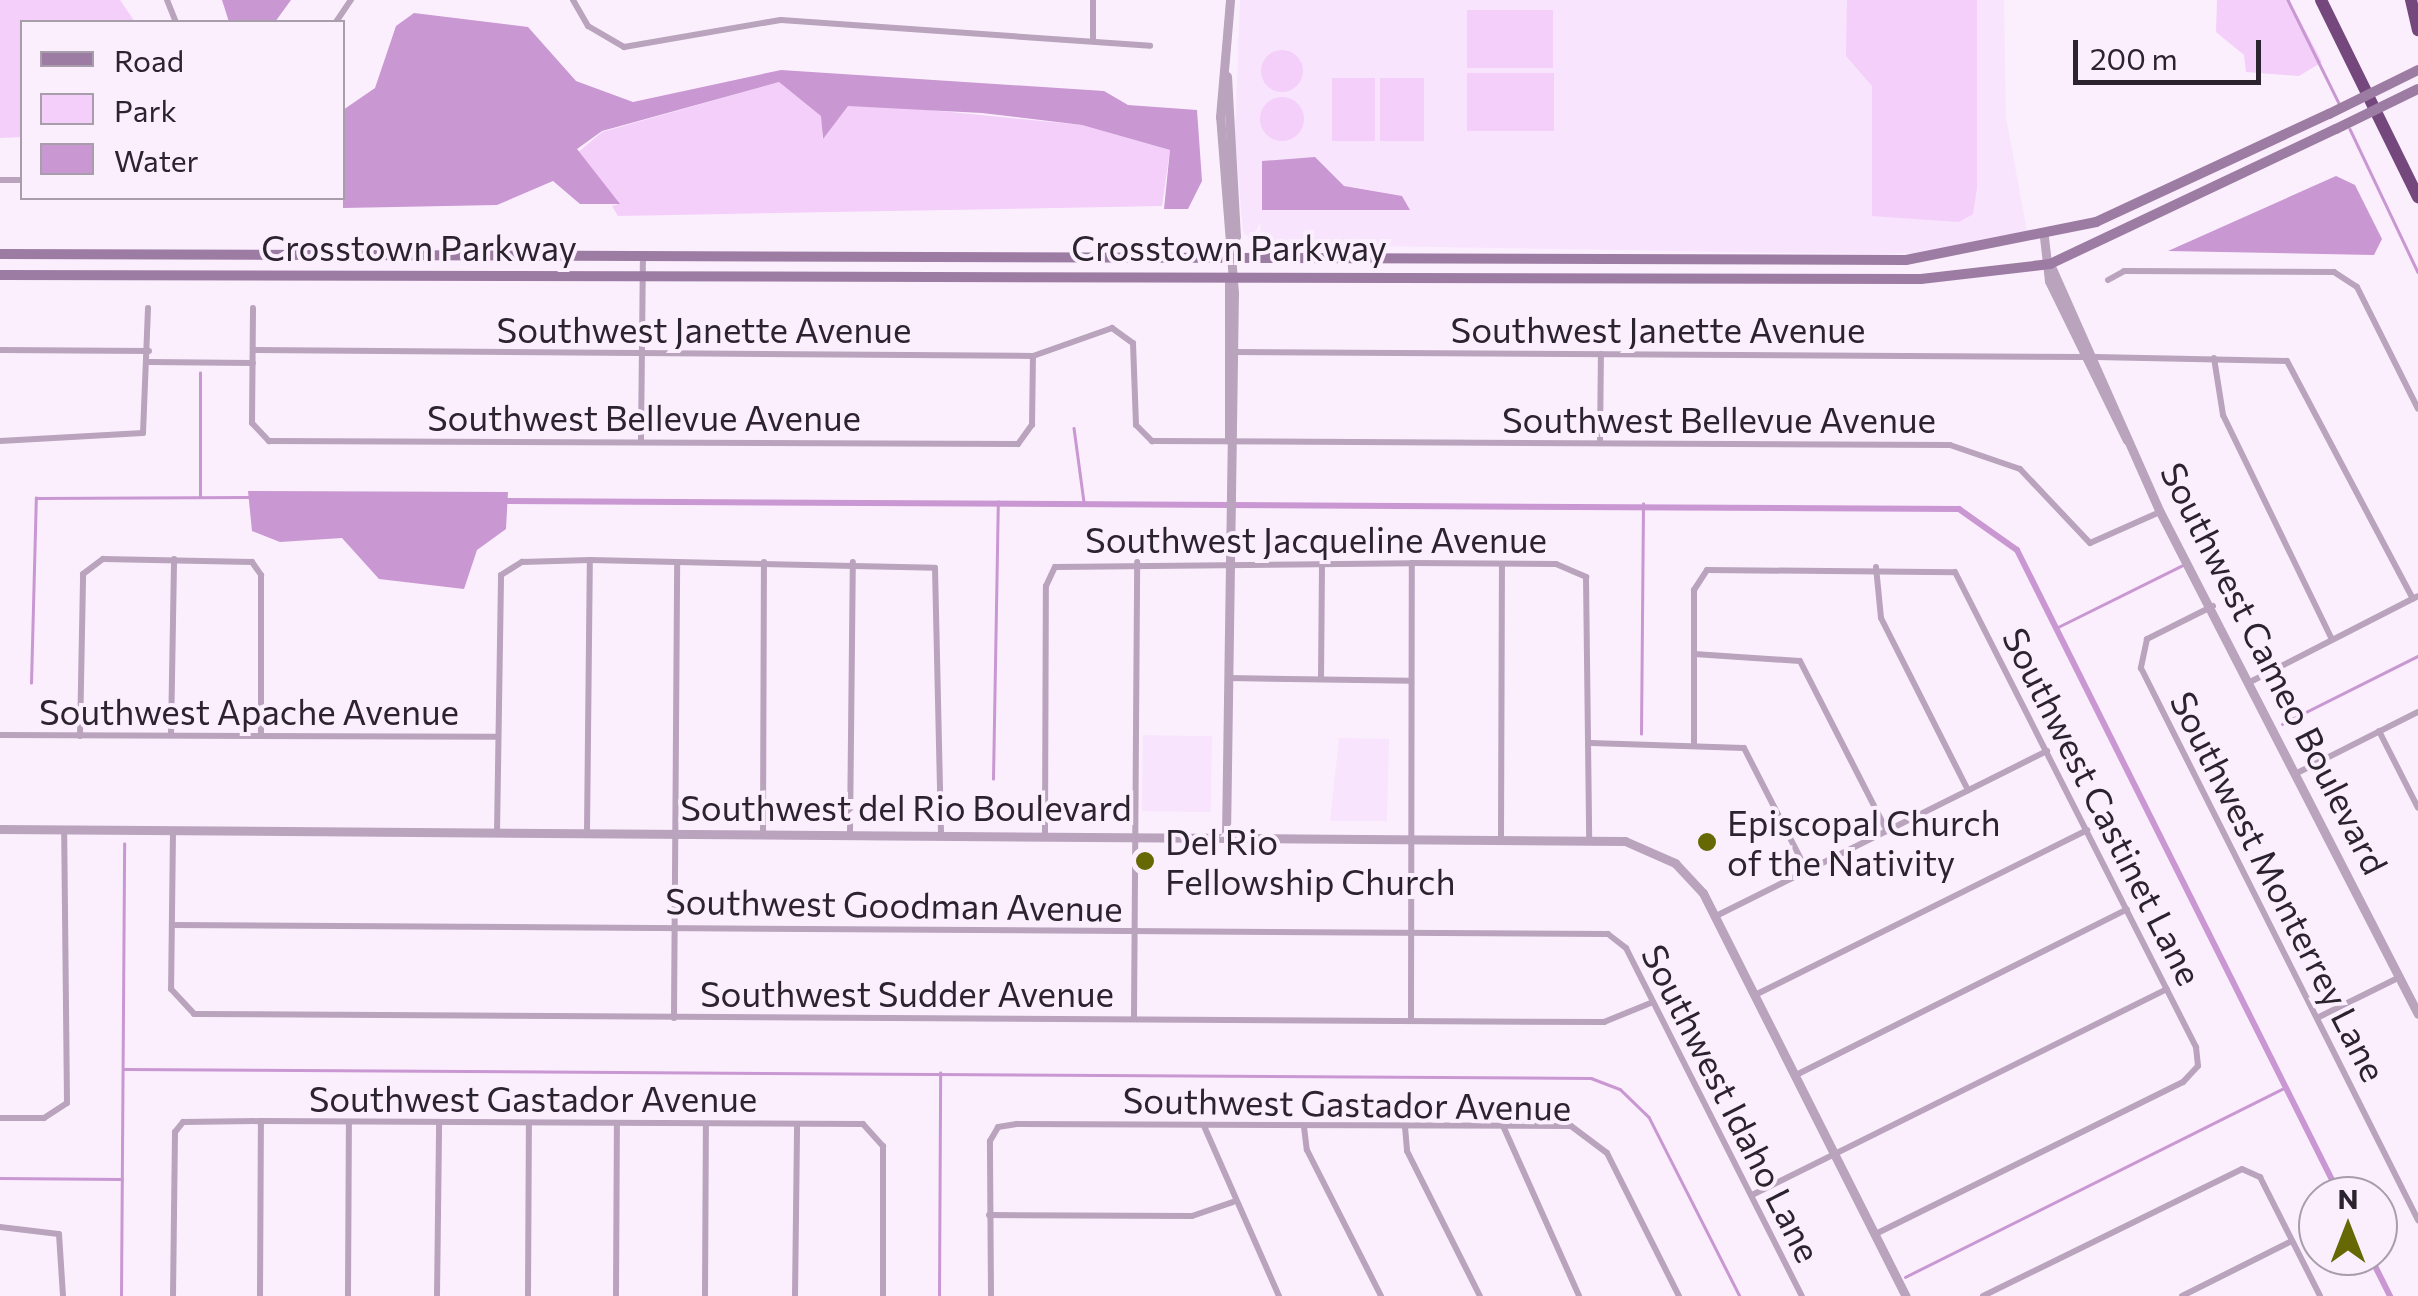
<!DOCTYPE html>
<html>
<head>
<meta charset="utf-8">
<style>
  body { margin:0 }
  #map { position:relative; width:2418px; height:1296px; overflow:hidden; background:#fbeffe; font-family:Commissioner,sans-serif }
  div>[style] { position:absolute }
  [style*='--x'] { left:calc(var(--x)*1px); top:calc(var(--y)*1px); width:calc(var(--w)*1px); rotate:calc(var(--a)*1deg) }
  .built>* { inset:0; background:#f9e4fd; transform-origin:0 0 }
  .green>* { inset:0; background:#f3cff9; transform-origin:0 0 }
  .round { border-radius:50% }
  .water>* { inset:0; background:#c997d2 }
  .stream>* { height:2.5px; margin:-1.25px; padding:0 1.25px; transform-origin:1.25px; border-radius:1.25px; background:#c997d2 }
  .canal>* { height:6px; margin:-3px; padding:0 3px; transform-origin:3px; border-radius:3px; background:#c997d2 }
  .minor>* { height:6px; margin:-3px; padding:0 3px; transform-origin:3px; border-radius:3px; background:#b9a3bd }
  .tertiary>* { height:9px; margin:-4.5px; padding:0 4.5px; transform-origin:4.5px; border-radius:4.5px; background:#b9a3bd }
  .secondary>* { height:10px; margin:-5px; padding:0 5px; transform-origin:5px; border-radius:5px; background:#9c7ca2 }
  .motorway>* { height:12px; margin:-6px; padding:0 6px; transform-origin:6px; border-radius:6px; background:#74477d }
  .secondary-bridge>* { height:10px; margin:-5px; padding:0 5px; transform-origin:5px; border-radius:5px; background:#9c7ca2 }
  .dots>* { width:28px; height:28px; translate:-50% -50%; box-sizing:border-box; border:5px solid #fbeffe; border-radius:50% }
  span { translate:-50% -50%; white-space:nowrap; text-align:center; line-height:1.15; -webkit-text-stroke:8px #fbeffe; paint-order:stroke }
  .street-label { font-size:35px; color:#2b232d }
  .poi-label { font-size:35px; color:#2b232d }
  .left { translate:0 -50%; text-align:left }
  .legend { position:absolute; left:20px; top:20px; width:325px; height:180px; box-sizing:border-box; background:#fbeffe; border:2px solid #a89daa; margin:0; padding:12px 18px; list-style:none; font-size:30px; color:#2b232d }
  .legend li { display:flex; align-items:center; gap:20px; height:50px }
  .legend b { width:50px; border:2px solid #a89daa }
  .north { position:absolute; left:2298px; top:1176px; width:100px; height:100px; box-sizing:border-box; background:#fbeffe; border:2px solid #a89daa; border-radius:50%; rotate:0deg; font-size:28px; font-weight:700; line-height:40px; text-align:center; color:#2b232d }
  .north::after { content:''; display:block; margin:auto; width:35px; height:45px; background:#666803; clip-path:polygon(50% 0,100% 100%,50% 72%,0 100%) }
  .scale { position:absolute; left:2073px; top:40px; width:188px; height:45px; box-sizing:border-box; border:5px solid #2b232d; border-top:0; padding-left:12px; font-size:30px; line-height:35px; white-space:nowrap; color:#2b232d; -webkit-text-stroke:8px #fbeffe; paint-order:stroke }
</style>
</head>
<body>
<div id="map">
  <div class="built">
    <div style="clip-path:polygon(1240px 0,2004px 0,2006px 117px,2027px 231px,1931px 253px,1863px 254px,1256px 244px,1243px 232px,1235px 134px)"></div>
    <div style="left:1143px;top:735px;width:69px;height:76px;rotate:1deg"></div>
    <div style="clip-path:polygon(1339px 738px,1389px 739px,1387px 821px,1330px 821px)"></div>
  </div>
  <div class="green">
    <div style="clip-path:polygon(0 0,120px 0,135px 22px,22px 22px,22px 137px,0 138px)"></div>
    <div style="clip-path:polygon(1847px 0,1977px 0,1977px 188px,1973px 214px,1959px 222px,1872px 216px,1872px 86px,1846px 56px)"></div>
    <div style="clip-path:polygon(2217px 0,2289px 0,2322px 62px,2299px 76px,2246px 72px,2244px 55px,2216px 32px)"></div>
    <div style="left:1467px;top:10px;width:86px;height:58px"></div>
    <div class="round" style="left:1261px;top:50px;width:42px;height:42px"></div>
    <div style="left:1467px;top:73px;width:87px;height:58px"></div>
    <div style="left:1332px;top:78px;width:43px;height:63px"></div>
    <div style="left:1380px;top:78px;width:44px;height:63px"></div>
    <div style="clip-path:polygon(779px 82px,822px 116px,822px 139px,847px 106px,890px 106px,1082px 125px,1170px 150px,1162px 206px,618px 216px,612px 206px,619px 204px,575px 155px,602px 132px)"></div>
    <div class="round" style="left:1260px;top:97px;width:44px;height:44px"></div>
  </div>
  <div class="water">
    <div style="clip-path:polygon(222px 0,291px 0,275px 22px,229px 22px)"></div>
    <div style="clip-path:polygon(414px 13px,528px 27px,576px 81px,633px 102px,781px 70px,1104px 91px,1128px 105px,1197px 110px,1202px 181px,1188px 209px,1164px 209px,1170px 150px,1082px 125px,982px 113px,848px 106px,823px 139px,821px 116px,779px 82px,602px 131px,577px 149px,620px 204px,580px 204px,553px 181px,497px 205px,343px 208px,343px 110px,375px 88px,396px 26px)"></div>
    <div style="clip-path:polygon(1315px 157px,1344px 186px,1402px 196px,1410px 210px,1262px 210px,1262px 161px)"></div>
    <div style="clip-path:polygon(2336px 176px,2355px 185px,2382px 239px,2374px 255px,2168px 251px)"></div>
    <div style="clip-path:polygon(248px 491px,508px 492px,506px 529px,477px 550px,464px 589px,379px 579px,342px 538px,280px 542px,252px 531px)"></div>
  </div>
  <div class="stream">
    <div style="--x:2288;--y:0;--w:115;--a:63.7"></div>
    <div style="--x:2350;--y:129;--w:158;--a:64.6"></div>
    <div style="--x:1074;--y:428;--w:75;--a:82.3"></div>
    <div style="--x:200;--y:497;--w:124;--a:-90"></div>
    <div style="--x:2056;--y:628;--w:142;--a:-26.4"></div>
    <div style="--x:31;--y:683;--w:185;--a:-88.5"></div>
    <div style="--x:36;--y:498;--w:212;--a:-0.3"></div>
    <div style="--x:2282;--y:724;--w:152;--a:-26.6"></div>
    <div style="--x:1641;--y:734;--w:230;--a:-89.5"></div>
    <div style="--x:993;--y:779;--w:277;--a:-89"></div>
    <div style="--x:123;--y:1069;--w:1468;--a:0.35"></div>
    <div style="--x:1591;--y:1078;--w:31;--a:21"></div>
    <div style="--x:1620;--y:1089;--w:40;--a:44"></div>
    <div style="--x:1649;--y:1117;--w:201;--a:63.1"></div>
    <div style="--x:0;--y:1178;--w:122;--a:0.5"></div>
    <div style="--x:1905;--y:1277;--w:426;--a:-26.5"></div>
    <div style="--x:121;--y:1296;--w:452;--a:-89.6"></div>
    <div style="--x:939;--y:1296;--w:223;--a:-89.7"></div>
  </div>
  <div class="canal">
    <div style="--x:508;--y:501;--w:1451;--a:0.32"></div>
    <div style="--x:1959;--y:509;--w:71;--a:35.3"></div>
    <div style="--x:2017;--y:550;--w:722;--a:63.43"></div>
    <div style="--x:2370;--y:1256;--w:45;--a:63.4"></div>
  </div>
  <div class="minor">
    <div style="--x:167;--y:0;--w:24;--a:68"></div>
    <div style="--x:573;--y:0;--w:30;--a:60"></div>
    <div style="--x:588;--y:26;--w:42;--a:30.3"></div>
    <div style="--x:624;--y:47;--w:159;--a:-9.8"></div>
    <div style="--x:781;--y:20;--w:370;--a:4"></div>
    <div style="--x:336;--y:22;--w:27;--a:-56"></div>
    <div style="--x:1093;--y:39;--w:39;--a:-90"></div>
    <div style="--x:0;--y:180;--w:22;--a:0"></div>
    <div style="--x:2108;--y:280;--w:18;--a:-29"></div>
    <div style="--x:2124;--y:271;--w:210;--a:0.3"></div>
    <div style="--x:2334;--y:272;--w:27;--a:33"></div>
    <div style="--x:2357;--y:287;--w:136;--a:63.4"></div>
    <div style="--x:253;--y:308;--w:115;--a:90.5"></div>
    <div style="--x:252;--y:423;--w:25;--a:47"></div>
    <div style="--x:269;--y:441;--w:749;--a:0.23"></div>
    <div style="--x:1018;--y:444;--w:24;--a:-54"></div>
    <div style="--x:1032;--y:425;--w:69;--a:-89.2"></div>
    <div style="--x:0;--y:350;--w:149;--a:0.4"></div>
    <div style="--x:253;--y:350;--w:780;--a:0.44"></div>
    <div style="--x:1033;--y:356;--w:84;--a:-19.5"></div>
    <div style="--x:1112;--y:328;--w:26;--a:36"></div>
    <div style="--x:1133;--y:343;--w:82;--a:87.9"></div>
    <div style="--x:1136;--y:425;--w:23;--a:45"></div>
    <div style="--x:1152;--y:441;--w:798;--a:0.29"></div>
    <div style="--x:1950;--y:445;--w:74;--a:18.9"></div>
    <div style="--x:2020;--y:469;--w:102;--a:46.6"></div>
    <div style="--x:2090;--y:543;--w:77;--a:-23.9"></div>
    <div style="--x:1234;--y:352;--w:849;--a:0.34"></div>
    <div style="--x:2096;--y:357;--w:191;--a:1.2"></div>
    <div style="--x:2287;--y:361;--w:269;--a:62.1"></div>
    <div style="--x:2214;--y:358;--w:58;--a:81"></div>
    <div style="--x:2223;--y:415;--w:249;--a:64.1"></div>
    <div style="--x:149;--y:362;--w:104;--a:0.6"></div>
    <div style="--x:0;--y:441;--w:143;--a:-3.2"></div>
    <div style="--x:143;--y:433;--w:125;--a:-87.7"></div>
    <div style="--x:641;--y:441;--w:184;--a:-89.4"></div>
    <div style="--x:1600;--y:443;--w:89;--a:-89.4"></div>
    <div style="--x:1876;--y:567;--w:51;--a:84.4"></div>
    <div style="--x:1881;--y:618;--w:193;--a:63.2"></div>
    <div style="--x:2213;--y:606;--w:74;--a:153.4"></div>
    <div style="--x:2147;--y:639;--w:30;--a:102"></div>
    <div style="--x:2141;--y:668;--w:618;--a:63.35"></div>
    <div style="--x:1694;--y:654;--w:106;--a:3.8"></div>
    <div style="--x:1800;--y:661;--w:191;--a:62.9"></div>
    <div style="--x:1228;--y:678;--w:183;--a:0.9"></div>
    <div style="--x:1321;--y:679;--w:116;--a:-89.5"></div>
    <div style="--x:2252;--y:681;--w:186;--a:-27.1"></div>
    <div style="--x:2379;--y:731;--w:86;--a:63.1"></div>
    <div style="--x:0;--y:735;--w:497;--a:0.2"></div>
    <div style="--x:171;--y:735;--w:176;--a:-89"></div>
    <div style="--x:80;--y:736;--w:162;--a:-88.9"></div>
    <div style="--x:83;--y:574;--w:25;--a:-37"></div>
    <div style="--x:103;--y:559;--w:149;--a:1.2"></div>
    <div style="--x:252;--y:562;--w:16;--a:55"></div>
    <div style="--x:261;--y:575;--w:160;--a:90"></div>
    <div style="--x:1591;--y:743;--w:153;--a:1.9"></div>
    <div style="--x:1744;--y:748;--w:138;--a:62.9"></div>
    <div style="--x:1694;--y:743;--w:153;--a:-90"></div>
    <div style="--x:1694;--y:590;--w:24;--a:-57"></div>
    <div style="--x:1707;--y:570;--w:248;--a:0.5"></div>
    <div style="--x:1955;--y:572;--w:533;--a:63.1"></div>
    <div style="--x:2196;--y:1047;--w:19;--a:84"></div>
    <div style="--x:2198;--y:1066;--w:22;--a:133"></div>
    <div style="--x:2183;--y:1082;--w:343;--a:153.7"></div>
    <div style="--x:2297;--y:773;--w:136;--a:-26.8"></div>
    <div style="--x:173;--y:831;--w:158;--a:90.7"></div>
    <div style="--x:171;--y:989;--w:34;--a:47"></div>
    <div style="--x:194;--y:1014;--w:1410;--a:0.33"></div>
    <div style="--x:1604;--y:1022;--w:53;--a:-22.2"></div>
    <div style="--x:587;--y:831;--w:271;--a:-89.4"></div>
    <div style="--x:763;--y:832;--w:270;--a:-89.8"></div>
    <div style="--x:850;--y:832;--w:270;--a:-89.4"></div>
    <div style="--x:497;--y:833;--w:258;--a:-89.1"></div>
    <div style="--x:501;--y:575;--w:25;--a:-32"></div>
    <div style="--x:522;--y:562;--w:68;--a:-1.7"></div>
    <div style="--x:590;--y:560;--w:345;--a:1.3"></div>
    <div style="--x:935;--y:568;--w:265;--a:88.7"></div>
    <div style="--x:1045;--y:835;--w:249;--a:-89.8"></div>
    <div style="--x:1046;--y:586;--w:21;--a:-65"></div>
    <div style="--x:1055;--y:567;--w:357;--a:-0.6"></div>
    <div style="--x:1412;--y:563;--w:144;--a:0.4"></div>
    <div style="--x:1556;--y:564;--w:33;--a:23"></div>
    <div style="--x:1586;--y:577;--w:261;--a:89.3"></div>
    <div style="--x:1501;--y:837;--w:273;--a:-89.8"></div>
    <div style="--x:1716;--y:916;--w:370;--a:-26.5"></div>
    <div style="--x:173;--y:925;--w:1435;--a:0.36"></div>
    <div style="--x:1608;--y:934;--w:23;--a:38"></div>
    <div style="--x:1626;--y:948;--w:390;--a:63.2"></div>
    <div style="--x:1755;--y:995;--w:371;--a:-26.4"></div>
    <div style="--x:674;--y:1018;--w:456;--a:-89.6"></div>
    <div style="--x:2317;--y:1018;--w:93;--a:-26.3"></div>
    <div style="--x:1134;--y:1019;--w:457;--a:-89.6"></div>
    <div style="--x:1411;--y:1021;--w:458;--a:-89.9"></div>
    <div style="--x:1796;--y:1075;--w:370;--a:-26.6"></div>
    <div style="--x:0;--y:1118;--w:44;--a:0"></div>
    <div style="--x:44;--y:1118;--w:27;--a:-33"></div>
    <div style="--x:67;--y:1103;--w:273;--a:-90.6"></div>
    <div style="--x:1204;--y:1126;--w:186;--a:66.2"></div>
    <div style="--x:1304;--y:1127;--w:23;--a:83"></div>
    <div style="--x:1307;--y:1150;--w:164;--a:63.1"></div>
    <div style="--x:1405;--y:1127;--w:24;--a:85"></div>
    <div style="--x:1407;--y:1151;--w:162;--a:63.3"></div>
    <div style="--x:1504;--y:1128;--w:184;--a:65.9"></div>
    <div style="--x:1752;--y:1195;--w:463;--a:-26.4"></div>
    <div style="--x:989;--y:1215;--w:203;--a:0.3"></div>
    <div style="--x:1192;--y:1216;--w:43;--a:-18.9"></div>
    <div style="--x:0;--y:1227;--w:59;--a:6.8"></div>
    <div style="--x:59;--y:1234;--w:62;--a:86.3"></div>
    <div style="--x:173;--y:1296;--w:164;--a:-89.3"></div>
    <div style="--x:175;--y:1132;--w:13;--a:-51"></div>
    <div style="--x:183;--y:1122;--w:78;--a:-0.7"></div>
    <div style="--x:261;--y:1121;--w:602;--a:0.29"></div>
    <div style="--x:863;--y:1124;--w:30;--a:48"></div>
    <div style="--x:883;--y:1146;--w:150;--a:90"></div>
    <div style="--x:260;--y:1296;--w:175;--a:-89.7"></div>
    <div style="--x:348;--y:1296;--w:174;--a:-89.7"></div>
    <div style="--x:437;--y:1296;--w:174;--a:-89.3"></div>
    <div style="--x:528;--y:1296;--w:173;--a:-89.7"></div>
    <div style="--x:616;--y:1296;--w:173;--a:-89.7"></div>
    <div style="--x:705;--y:1296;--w:172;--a:-89.7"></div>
    <div style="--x:795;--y:1296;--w:172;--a:-89.3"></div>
    <div style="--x:991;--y:1296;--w:155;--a:-90.4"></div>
    <div style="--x:990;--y:1141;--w:16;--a:-60"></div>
    <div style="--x:998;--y:1127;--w:19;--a:-9"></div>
    <div style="--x:1017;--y:1124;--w:554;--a:0.21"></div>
    <div style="--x:1571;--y:1126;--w:45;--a:36.9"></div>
    <div style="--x:1607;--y:1153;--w:160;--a:63.3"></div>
    <div style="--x:1983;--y:1296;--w:288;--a:-26.1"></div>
    <div style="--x:2242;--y:1169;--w:20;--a:24"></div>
    <div style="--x:2260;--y:1177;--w:133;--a:63.2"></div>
    <div style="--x:2182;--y:1296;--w:123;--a:-26.6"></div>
  </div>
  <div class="tertiary">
    <div style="--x:1227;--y:76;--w:160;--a:86.8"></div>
    <div style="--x:1236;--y:236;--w:18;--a:109"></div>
    <div style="--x:2044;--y:237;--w:44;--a:83.5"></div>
    <div style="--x:2049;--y:281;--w:177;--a:63.9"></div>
    <div style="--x:2050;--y:264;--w:271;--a:66.1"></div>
    <div style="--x:2160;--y:512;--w:564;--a:62.8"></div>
    <div style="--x:1229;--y:277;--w:162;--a:90"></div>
    <div style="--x:0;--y:829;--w:1625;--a:0.42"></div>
    <div style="--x:1625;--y:841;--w:55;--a:23.7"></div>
    <div style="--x:1675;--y:863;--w:41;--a:47"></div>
    <div style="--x:1703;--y:893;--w:451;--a:63.3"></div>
    <div style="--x:1226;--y:836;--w:543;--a:-89.16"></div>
    <div style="--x:1234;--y:293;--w:177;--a:-94.5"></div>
    <div style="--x:1220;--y:117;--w:117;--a:-85.1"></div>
  </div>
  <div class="secondary">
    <div style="--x:0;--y:254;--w:1906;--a:0.18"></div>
    <div style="--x:1906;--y:260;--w:194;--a:-11.3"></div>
    <div style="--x:2096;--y:222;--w:257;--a:-24.9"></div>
    <div style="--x:0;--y:275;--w:1921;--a:0.12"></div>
    <div style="--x:1921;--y:279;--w:130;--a:-6.6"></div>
    <div style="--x:2050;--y:264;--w:316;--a:-25.3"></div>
  </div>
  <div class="motorway">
    <div style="--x:2321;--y:0;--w:220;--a:63.8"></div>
    <div style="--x:2411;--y:0;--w:31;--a:77"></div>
  </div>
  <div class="secondary-bridge">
    <div style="--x:2329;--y:114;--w:99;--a:-26.3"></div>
    <div style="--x:2336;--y:129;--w:91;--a:-26"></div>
  </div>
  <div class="dots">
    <div style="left:1707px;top:842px;background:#666803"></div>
    <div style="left:1145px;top:861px;background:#666803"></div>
  </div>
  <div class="street-label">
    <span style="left:419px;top:247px">Crosstown Parkway</span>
    <span style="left:1229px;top:247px">Crosstown Parkway</span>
    <span style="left:704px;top:329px">Southwest Janette Avenue</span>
    <span style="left:1658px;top:329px">Southwest Janette Avenue</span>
    <span style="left:644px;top:417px">Southwest Bellevue Avenue</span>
    <span style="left:1719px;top:419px">Southwest Bellevue Avenue</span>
    <span style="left:1316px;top:539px">Southwest Jacqueline Avenue</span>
    <span style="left:2275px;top:668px;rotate:63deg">Southwest Cameo Boulevard</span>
    <span style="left:249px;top:711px">Southwest Apache Avenue</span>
    <span style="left:2103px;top:806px;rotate:63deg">Southwest Castinet Lane</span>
    <span style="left:906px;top:807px">Southwest del Rio Boulevard</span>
    <span style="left:2279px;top:886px;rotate:63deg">Southwest Monterrey Lane</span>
    <span style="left:894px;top:904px;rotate:1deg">Southwest Goodman Avenue</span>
    <span style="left:907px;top:993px">Southwest Sudder Avenue</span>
    <span style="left:533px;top:1098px">Southwest Gastador Avenue</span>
    <span style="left:1347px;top:1103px;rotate:1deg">Southwest Gastador Avenue</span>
    <span style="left:1732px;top:1103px;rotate:63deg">Southwest Idaho Lane</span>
  </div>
  <div class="poi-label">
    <span class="left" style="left:1727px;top:842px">Episcopal Church<br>of the Nativity</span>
    <span class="left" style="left:1165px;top:861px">Del Rio<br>Fellowship Church</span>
  </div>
  <ul class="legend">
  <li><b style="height:12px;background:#9c7ca2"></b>Road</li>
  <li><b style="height:28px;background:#f3cff9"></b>Park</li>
  <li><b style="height:28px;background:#c997d2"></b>Water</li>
  </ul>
  <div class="north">N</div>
  <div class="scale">200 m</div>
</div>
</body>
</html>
